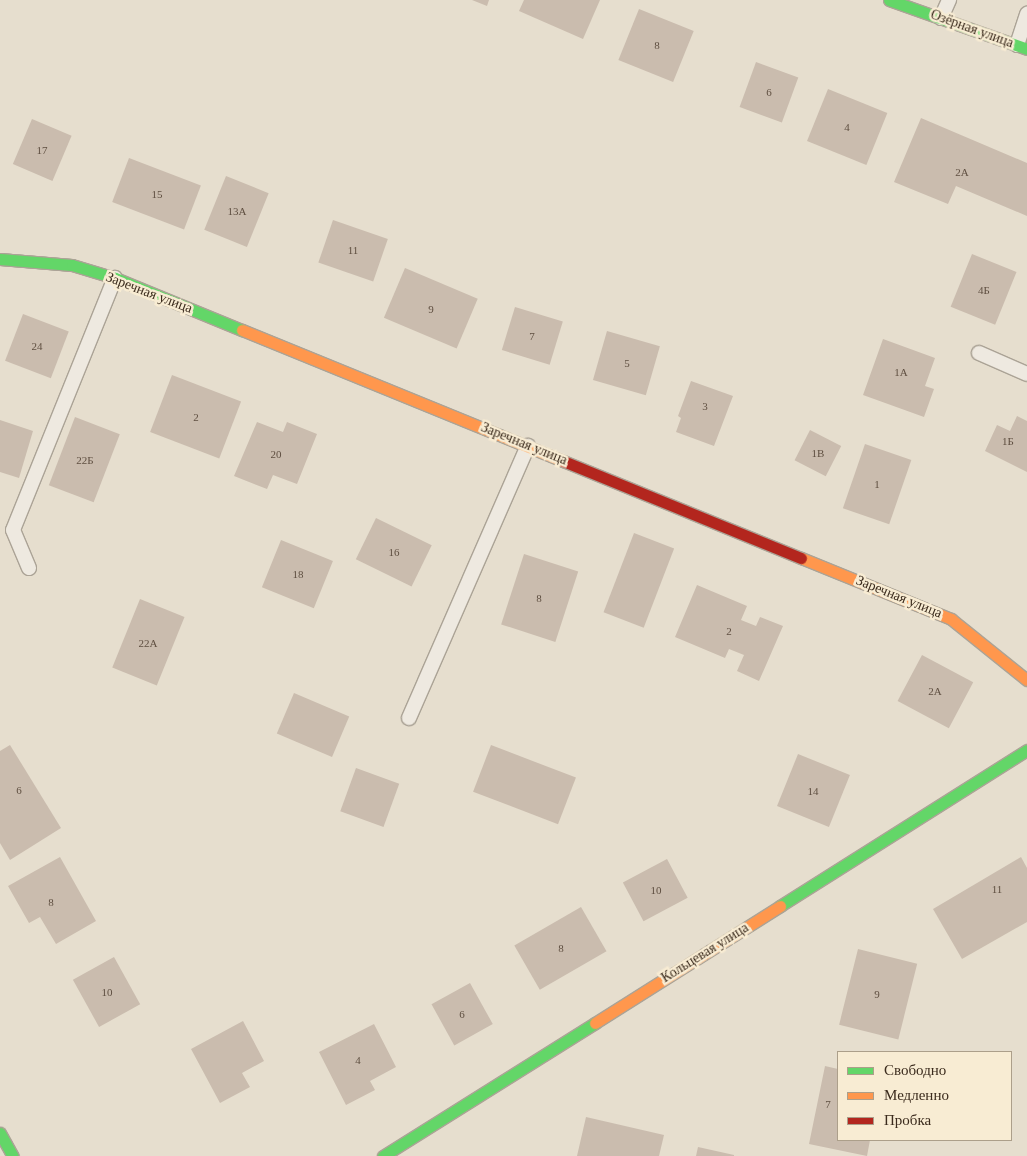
<!DOCTYPE html>
<html>
<head>
<meta charset="utf-8">
<style>
  body { margin:0 }
  #map { position:relative; width:1027px; height:1156px; overflow:hidden; background:#e6dece; font-family:Georgia,serif }
  div>[style] { position:absolute }
  [style*='--x'] { left:calc(var(--x)*1px); top:calc(var(--y)*1px); width:calc(var(--w)*1px); rotate:calc(var(--a)*1deg) }
  .building>* { inset:0; background:#cabcae; transform-origin:0 0 }
  .roads { filter:drop-shadow(1px 0 #aba396) drop-shadow(-1px 0 #aba396) drop-shadow(0 1px #aba396) drop-shadow(0 -1px #aba396) }
  .lane>* { height:14px; margin:-7px; padding:0 7px; transform-origin:7px; border-radius:7px; background:#eee9e0 }
  .fast>* { height:11px; margin:-5.5px; padding:0 5.5px; transform-origin:5.5px; border-radius:5.5px; background:#63d668 }
  .slow>* { height:11px; margin:-5.5px; padding:0 5.5px; transform-origin:5.5px; border-radius:5.5px; background:#ff974d }
  .jam>* { height:11px; margin:-5.5px; padding:0 5.5px; transform-origin:5.5px; border-radius:5.5px; background:#b3261e }
  span { translate:-50% -50%; white-space:nowrap; text-align:center; line-height:1.15; -webkit-text-stroke:5px #f8ecd3; paint-order:stroke }
  .number-label { font-size:11px; color:#5f4f41 }
  .number-label span { -webkit-text-stroke-width:0 }
  .street-label { font-size:14px; color:#3b2b1d }
  .legend { position:absolute; left:837px; top:1051px; width:175px; height:90px; box-sizing:border-box; background:#f8ecd3; border:1px solid #ac9f8a; margin:0; padding:6px 9px; list-style:none; font-size:15px; color:#3b2b1d }
  .legend li { display:flex; align-items:center; gap:10px; height:25px }
  .legend b { width:25px; border:1px solid #ac9f8a }
</style>
</head>
<body>
<div id="map">
  <div class="building">
    <div style="clip-path:polygon(472px 0,489px 0,487px 6px)"></div>
    <div style="clip-path:polygon(524px 0,600px 0,583px 39px,519px 11px)"></div>
    <div style="left:639px;top:9px;width:59px;height:55px;rotate:22deg"></div>
    <div style="left:756px;top:62px;width:45px;height:48px;rotate:20deg"></div>
    <div style="left:828px;top:89px;width:64px;height:56px;rotate:22deg"></div>
    <div style="clip-path:polygon(921px 118px,1027px 163px,1027px 216px,956px 186px,948px 204px,894px 182px)"></div>
    <div style="left:32px;top:119px;width:43px;height:49px;rotate:23deg"></div>
    <div style="left:129px;top:158px;width:77px;height:47px;rotate:21deg"></div>
    <div style="left:226px;top:176px;width:46px;height:58px;rotate:22deg"></div>
    <div style="left:333px;top:220px;width:58px;height:45px;rotate:19deg"></div>
    <div style="left:972px;top:254px;width:48px;height:57px;rotate:22deg"></div>
    <div style="left:405px;top:268px;width:79px;height:54px;rotate:23deg"></div>
    <div style="left:515px;top:307px;width:50px;height:45px;rotate:17deg"></div>
    <div style="left:23px;top:314px;width:49px;height:50px;rotate:21deg"></div>
    <div style="left:607px;top:331px;width:55px;height:51px;rotate:16deg"></div>
    <div style="clip-path:polygon(883px 339px,935px 358px,925px 386px,934px 389px,924px 417px,863px 395px)"></div>
    <div style="left:172px;top:375px;width:74px;height:61px;rotate:21deg"></div>
    <div style="clip-path:polygon(691px 381px,733px 396px,714px 446px,676px 432px,681px 418px,678px 416px)"></div>
    <div style="clip-path:polygon(1017px 416px,1027px 421px,1027px 472px,985px 451px,997px 425px,1010px 431px)"></div>
    <div style="left:75px;top:417px;width:48px;height:73px;rotate:21deg"></div>
    <div style="clip-path:polygon(0 420px,33px 431px,19px 478px,0 472px)"></div>
    <div style="clip-path:polygon(257px 422px,283px 432px,287px 422px,317px 434px,297px 484px,273px 475px,267px 489px,234px 476px)"></div>
    <div style="left:810px;top:430px;width:35px;height:34px;rotate:27deg"></div>
    <div style="left:865px;top:444px;width:49px;height:68px;rotate:19deg"></div>
    <div style="left:376px;top:518px;width:62px;height:46px;rotate:26deg"></div>
    <div style="left:634px;top:533px;width:43px;height:85px;rotate:21deg"></div>
    <div style="left:281px;top:540px;width:56px;height:51px;rotate:22deg"></div>
    <div style="left:524px;top:554px;width:57px;height:74px;rotate:18deg"></div>
    <div style="clip-path:polygon(697px 585px,747px 606px,741px 620px,756px 626px,760px 617px,783px 626px,759px 681px,737px 671px,744px 655px,729px 649px,725px 658px,675px 637px)"></div>
    <div style="left:140px;top:599px;width:48px;height:74px;rotate:22deg"></div>
    <div style="left:922px;top:655px;width:58px;height:52px;rotate:28deg"></div>
    <div style="left:294px;top:693px;width:60px;height:44px;rotate:23deg"></div>
    <div style="clip-path:polygon(10px 745px,61px 828px,10px 860px,0 843px,0 751px)"></div>
    <div style="left:491px;top:745px;width:91px;height:50px;rotate:21deg"></div>
    <div style="left:798px;top:754px;width:56px;height:56px;rotate:22deg"></div>
    <div style="left:356px;top:768px;width:46px;height:46px;rotate:20deg"></div>
    <div style="clip-path:polygon(60px 857px,96px 921px,56px 944px,40px 917px,29px 923px,8px 886px)"></div>
    <div style="clip-path:polygon(1021px 857px,1027px 868px,1027px 922px,962px 959px,933px 909px)"></div>
    <div style="left:667px;top:859px;width:44px;height:50px;rotate:62deg"></div>
    <div style="left:581px;top:907px;width:51px;height:77px;rotate:60deg"></div>
    <div style="left:858px;top:949px;width:61px;height:78px;rotate:14deg"></div>
    <div style="left:114px;top:957px;width:54px;height:47px;rotate:61deg"></div>
    <div style="left:470px;top:983px;width:47px;height:44px;rotate:61deg"></div>
    <div style="clip-path:polygon(243px 1021px,264px 1061px,242px 1073px,250px 1087px,220px 1103px,191px 1049px)"></div>
    <div style="clip-path:polygon(374px 1024px,396px 1067px,370px 1081px,375px 1090px,346px 1105px,319px 1052px)"></div>
    <div style="clip-path:polygon(825px 1066px,838px 1069px,838px 1140px,870px 1140px,867px 1156px,809px 1144px)"></div>
    <div style="clip-path:polygon(586px 1117px,664px 1135px,659px 1156px,577px 1156px)"></div>
    <div style="clip-path:polygon(698px 1147px,734px 1155px,734px 1156px,696px 1156px)"></div>
  </div>
  <div class="roads">
    <div class="lane">
      <div style="--x:941;--y:18;--w:20;--a:-66"></div>
      <div style="--x:1017;--y:45;--w:33;--a:-72"></div>
      <div style="--x:979;--y:353;--w:52;--a:23.6"></div>
      <div style="--x:29;--y:568;--w:41;--a:-112.8"></div>
      <div style="--x:13;--y:530;--w:272;--a:-68"></div>
      <div style="--x:409;--y:718;--w:297;--a:-66.4"></div>
    </div>
    <div class="fast">
      <div style="--x:889;--y:0;--w:146;--a:19.5"></div>
      <div style="--x:0;--y:259;--w:72;--a:4.8"></div>
      <div style="--x:72;--y:265;--w:45;--a:16.8"></div>
      <div style="--x:115;--y:278;--w:137;--a:22.3"></div>
      <div style="--x:780;--y:906;--w:292;--a:-32.3"></div>
      <div style="--x:0;--y:1133;--w:26;--a:61"></div>
      <div style="--x:383;--y:1156;--w:250;--a:-32.1"></div>
    </div>
    <div class="slow">
      <div style="--x:242;--y:330;--w:347;--a:22.2"></div>
      <div style="--x:801;--y:558;--w:162;--a:22.1"></div>
      <div style="--x:951;--y:619;--w:97;--a:38.8"></div>
      <div style="--x:595;--y:1023;--w:219;--a:-32.3"></div>
    </div>
    <div class="jam">
      <div style="--x:563;--y:461;--w:257;--a:22.2"></div>
    </div>
  </div>
  <div class="number-label">
    <span style="left:657px;top:45px">8</span>
    <span style="left:769px;top:92px">6</span>
    <span style="left:847px;top:127px">4</span>
    <span style="left:42px;top:150px">17</span>
    <span style="left:962px;top:172px">2А</span>
    <span style="left:157px;top:194px">15</span>
    <span style="left:237px;top:211px">13А</span>
    <span style="left:353px;top:250px">11</span>
    <span style="left:984px;top:290px">4Б</span>
    <span style="left:431px;top:309px">9</span>
    <span style="left:532px;top:336px">7</span>
    <span style="left:37px;top:346px">24</span>
    <span style="left:627px;top:363px">5</span>
    <span style="left:901px;top:372px">1А</span>
    <span style="left:705px;top:406px">3</span>
    <span style="left:196px;top:417px">2</span>
    <span style="left:1008px;top:441px">1Б</span>
    <span style="left:818px;top:453px">1В</span>
    <span style="left:276px;top:454px">20</span>
    <span style="left:85px;top:460px">22Б</span>
    <span style="left:877px;top:484px">1</span>
    <span style="left:394px;top:552px">16</span>
    <span style="left:298px;top:574px">18</span>
    <span style="left:539px;top:598px">8</span>
    <span style="left:729px;top:631px">2</span>
    <span style="left:148px;top:643px">22А</span>
    <span style="left:935px;top:691px">2А</span>
    <span style="left:19px;top:790px">6</span>
    <span style="left:813px;top:791px">14</span>
    <span style="left:997px;top:889px">11</span>
    <span style="left:656px;top:890px">10</span>
    <span style="left:51px;top:902px">8</span>
    <span style="left:561px;top:948px">8</span>
    <span style="left:107px;top:992px">10</span>
    <span style="left:877px;top:994px">9</span>
    <span style="left:462px;top:1014px">6</span>
    <span style="left:358px;top:1060px">4</span>
    <span style="left:828px;top:1104px">7</span>
  </div>
  <div class="street-label">
    <span style="left:972px;top:29px;rotate:20deg">Озёрная улица</span>
    <span style="left:149px;top:293px;rotate:21deg">Заречная улица</span>
    <span style="left:524px;top:444px;rotate:22deg">Заречная улица</span>
    <span style="left:899px;top:597px;rotate:22deg">Заречная улица</span>
    <span style="left:705px;top:953px;rotate:-32deg">Кольцевая улица</span>
  </div>
  <ul class="legend">
  <li><b style="height:6px;background:#63d668"></b>Свободно</li>
  <li><b style="height:6px;background:#ff974d"></b>Медленно</li>
  <li><b style="height:6px;background:#b3261e"></b>Пробка</li>
  </ul>
</div>
</body>
</html>
